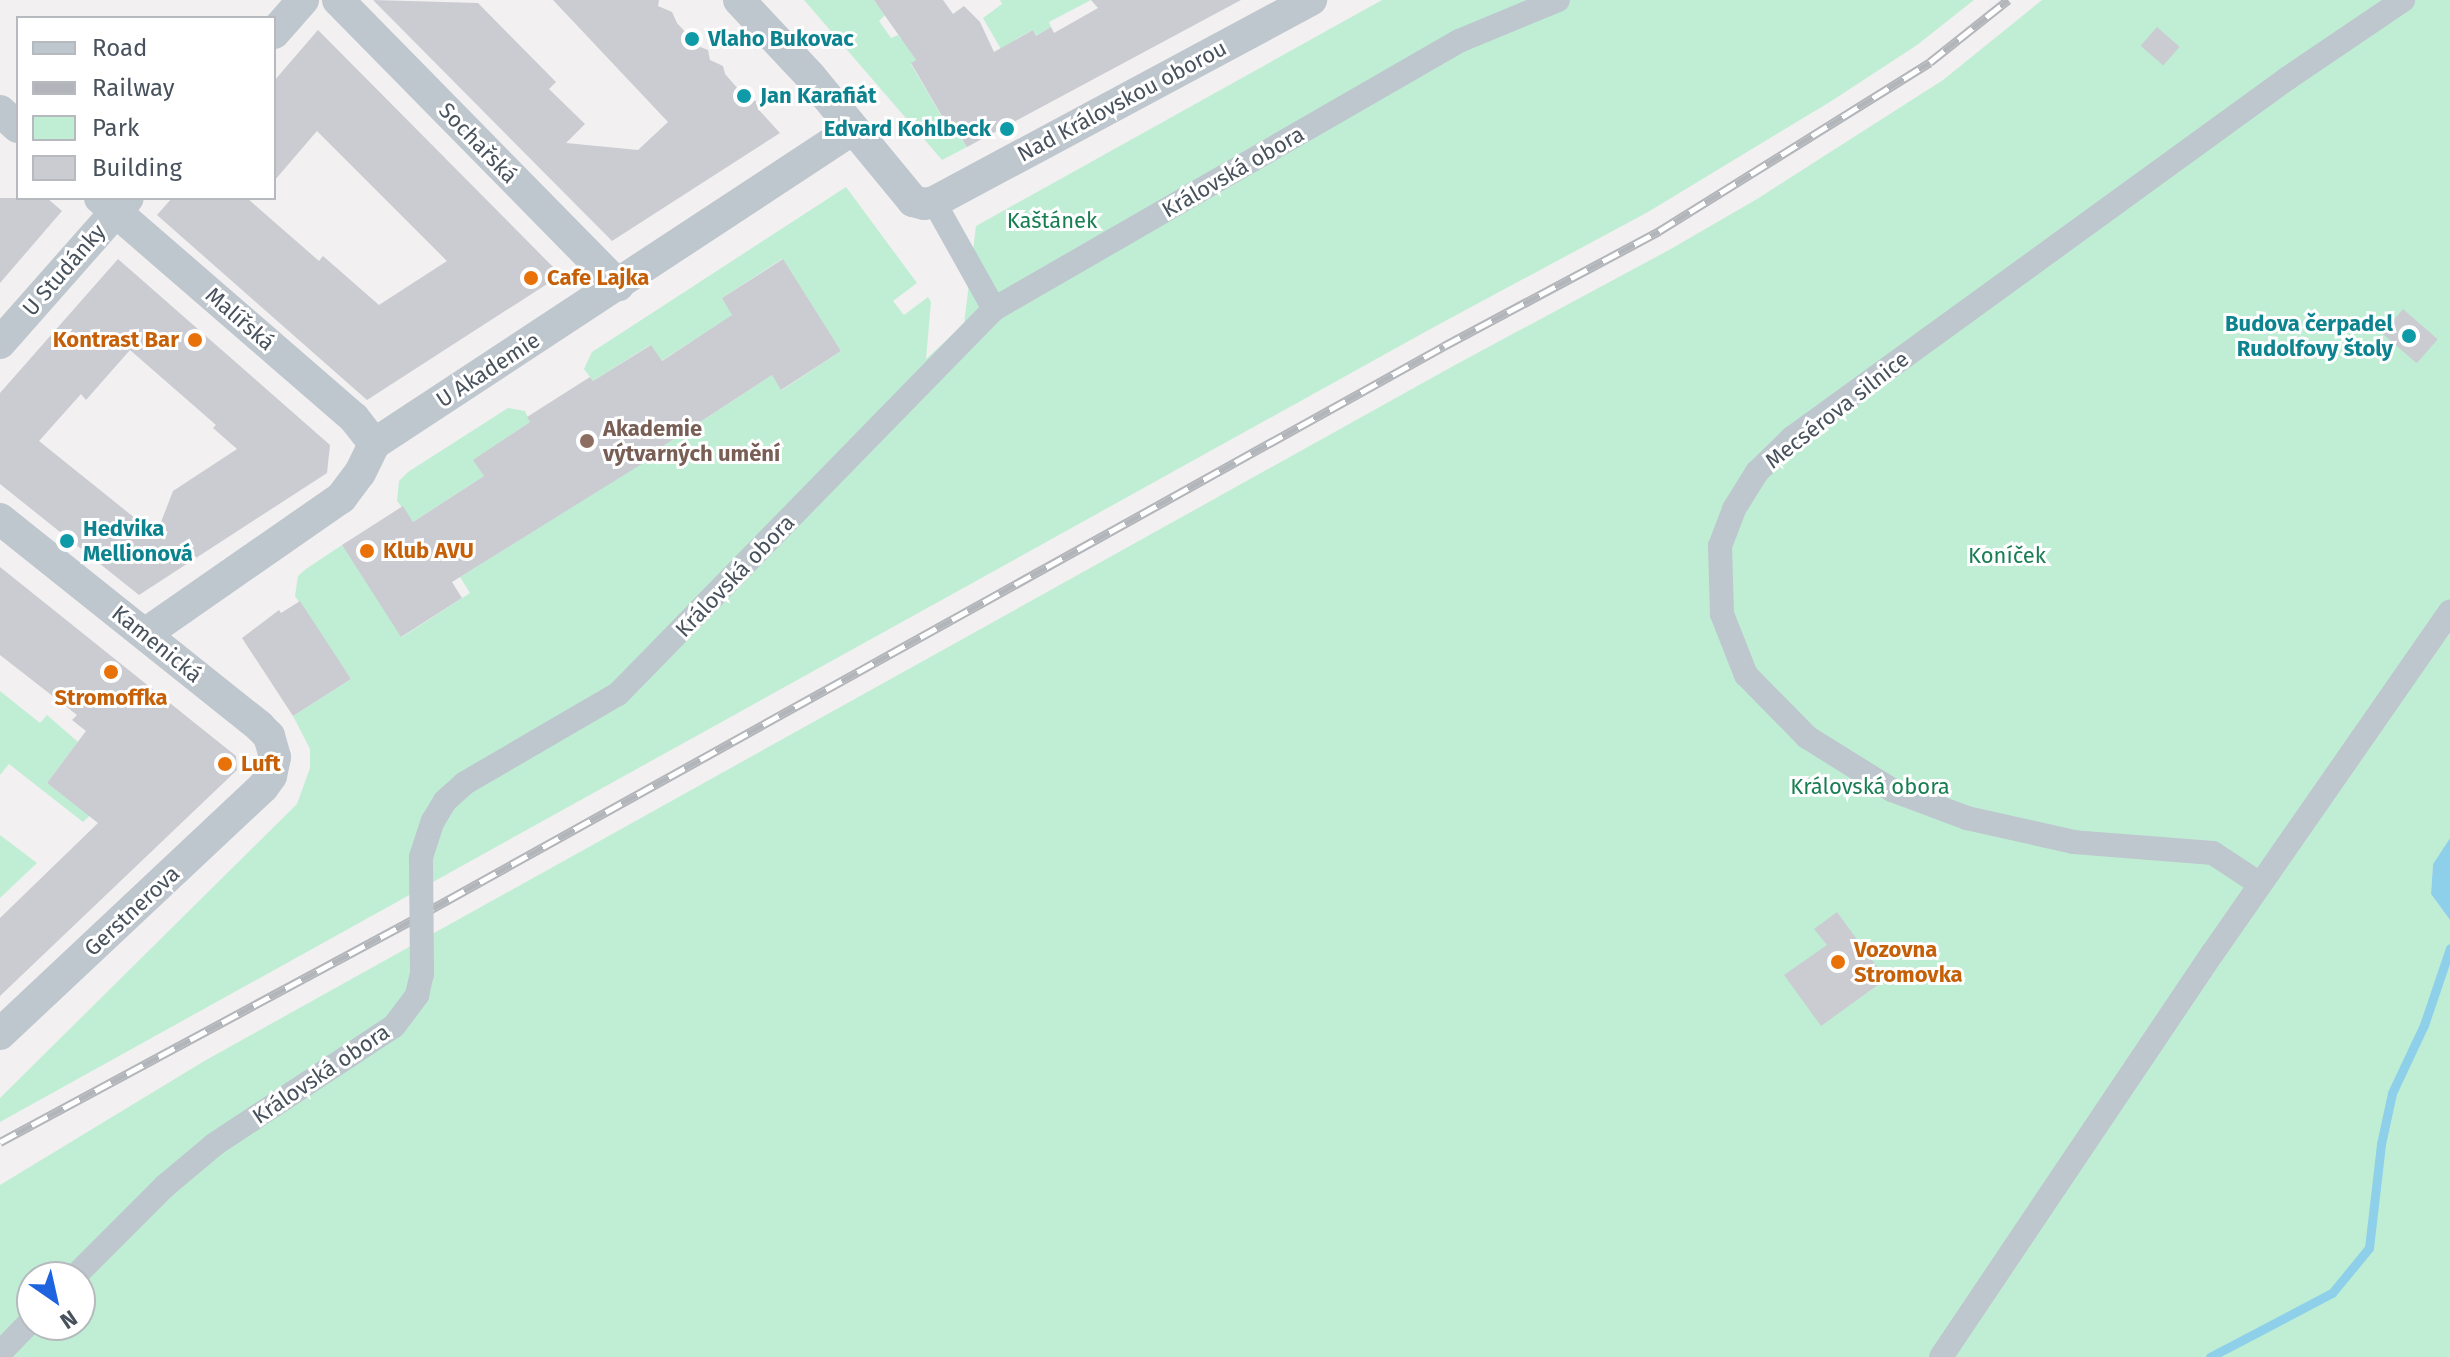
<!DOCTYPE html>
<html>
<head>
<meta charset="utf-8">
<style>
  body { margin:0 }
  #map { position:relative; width:2450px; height:1357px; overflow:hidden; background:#f2f0f0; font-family:"Fira Sans",sans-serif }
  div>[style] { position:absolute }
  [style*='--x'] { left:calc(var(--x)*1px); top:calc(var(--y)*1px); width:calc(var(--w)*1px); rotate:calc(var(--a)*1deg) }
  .green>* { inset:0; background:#c0eed5 }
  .water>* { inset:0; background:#8ed0ea }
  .stream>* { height:9px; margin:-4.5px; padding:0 4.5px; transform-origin:4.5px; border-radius:4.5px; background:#8ed0ea }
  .building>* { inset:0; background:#caccd2; transform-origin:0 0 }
  .pedestrian>* { height:24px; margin:-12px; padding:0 12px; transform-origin:12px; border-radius:12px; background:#bec6ce }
  .minor>* { height:32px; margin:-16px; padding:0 16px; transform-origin:16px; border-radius:16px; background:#bec6ce }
  .rail>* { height:9px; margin-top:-4.5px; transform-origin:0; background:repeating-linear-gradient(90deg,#fff 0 18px,#b2b5ba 0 36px); box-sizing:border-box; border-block:2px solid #b2b5ba }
  .pedestrian-bridge>* { height:24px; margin:-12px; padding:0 12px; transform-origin:12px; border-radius:12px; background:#bec6ce }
  .dots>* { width:22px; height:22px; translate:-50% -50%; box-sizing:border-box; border:4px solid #fff; border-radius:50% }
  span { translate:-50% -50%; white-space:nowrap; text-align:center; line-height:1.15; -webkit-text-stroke:6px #fff; paint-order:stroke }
  .culture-label { font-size:22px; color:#0d838f; font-weight:700 }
  .left { translate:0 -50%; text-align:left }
  .right { translate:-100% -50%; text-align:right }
  .street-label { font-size:22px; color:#48525d }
  .park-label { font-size:22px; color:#1a7e53 }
  .food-label { font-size:22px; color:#c56008; font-weight:700 }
  .education-label { font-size:22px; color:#785e54; font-weight:700 }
  .legend { position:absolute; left:16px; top:16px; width:260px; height:184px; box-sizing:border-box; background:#fff; border:2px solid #b6babe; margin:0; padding:10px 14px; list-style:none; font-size:24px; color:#48525d }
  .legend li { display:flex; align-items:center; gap:16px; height:40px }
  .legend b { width:40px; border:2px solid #b6babe }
  .north { position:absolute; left:16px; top:1261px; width:80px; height:80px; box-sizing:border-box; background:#fff; border:2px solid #b6babe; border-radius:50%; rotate:146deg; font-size:22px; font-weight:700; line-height:32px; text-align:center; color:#48525d }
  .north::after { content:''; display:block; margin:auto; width:28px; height:36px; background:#1e64df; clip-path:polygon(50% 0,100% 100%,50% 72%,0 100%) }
</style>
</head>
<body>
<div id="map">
  <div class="green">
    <div style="clip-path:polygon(804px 0,874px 0,885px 15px,879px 21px,891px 38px,898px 35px,907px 46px,916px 60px,911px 64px,949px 129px,955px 127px,967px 147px,942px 160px)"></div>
    <div style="clip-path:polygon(1000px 0,1091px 0,1049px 22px,1051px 27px,1036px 36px,1033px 30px,1016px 39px,1006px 58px,983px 18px,1002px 4px)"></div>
    <div style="clip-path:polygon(1382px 0,1974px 0,1917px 45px,1833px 100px,1648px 212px,1434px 327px,0 1122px,0 1098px,297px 804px,310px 768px,310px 749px,293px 716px,351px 679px,295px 596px,298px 576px,306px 569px,342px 545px,402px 637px,470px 593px,460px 577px,644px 462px,657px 450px,772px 375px,782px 390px,841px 351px,782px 259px,722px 298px,733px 315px,661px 361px,650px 345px,593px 381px,584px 369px,592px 352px,846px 187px,917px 283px,893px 301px,904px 315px,928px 297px,931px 302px,926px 359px,964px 324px,976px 226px)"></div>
    <div style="clip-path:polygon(evenodd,2042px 0,2450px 0,2450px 838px,2433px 864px,2431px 894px,2450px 920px,2450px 1357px,0 1357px,0 1185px,206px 1060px,1455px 365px,1669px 250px,1757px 199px,1943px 80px,2042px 0,32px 1277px,80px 1277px,80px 1325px,32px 1325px,32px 1277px)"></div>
    <div style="clip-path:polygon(508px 408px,525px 411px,530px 422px,474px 460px,484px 476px,413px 522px,397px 501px,399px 481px,408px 472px)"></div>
    <div style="clip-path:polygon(0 691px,40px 723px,47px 715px,78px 742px,47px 783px,73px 803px,127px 780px,83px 822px,9px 764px,0 775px)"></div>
    <div style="clip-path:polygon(0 835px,37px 863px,0 898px)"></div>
  </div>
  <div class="water">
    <div style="clip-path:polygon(2450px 838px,2450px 920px,2431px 894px,2433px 864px)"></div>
  </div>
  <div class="stream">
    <div style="--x:2210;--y:1357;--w:138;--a:-27.7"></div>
    <div style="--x:2332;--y:1293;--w:58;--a:-50.6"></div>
    <div style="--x:2369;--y:1248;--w:105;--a:-83.4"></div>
    <div style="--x:2381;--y:1144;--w:52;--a:-77.8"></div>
    <div style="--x:2392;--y:1093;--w:75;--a:-64.8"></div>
    <div style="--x:2424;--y:1025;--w:81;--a:-71.3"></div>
  </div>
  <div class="building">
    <div style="clip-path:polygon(373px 0,478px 3px,556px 82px,549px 89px,585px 124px,566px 143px,638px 150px,668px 122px,553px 0,659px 0,658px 6px,672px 12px,677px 23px,698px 46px,708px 50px,710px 60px,723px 66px,725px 74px,747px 99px,756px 101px,758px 109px,780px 133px,612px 241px)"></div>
    <div style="clip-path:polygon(874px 0,943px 0,953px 14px,964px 6px,980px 22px,994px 52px,1033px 30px,1036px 36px,1051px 27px,1054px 33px,1098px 8px,1091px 0,1241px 0,967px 147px,955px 127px,950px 130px,911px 63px,916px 60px)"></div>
    <div style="left:2157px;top:27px;width:30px;height:25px;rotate:41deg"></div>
    <div style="clip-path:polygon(318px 30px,561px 275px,367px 400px,157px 215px,172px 198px,247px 198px,319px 261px,323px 256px,379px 305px,447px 261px,317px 131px,274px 181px,274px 81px)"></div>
    <div style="clip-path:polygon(0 198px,47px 198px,62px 211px,0 283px)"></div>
    <div style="clip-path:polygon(evenodd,118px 259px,330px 445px,327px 473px,139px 595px,0 484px,0 393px,118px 259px,130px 350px,216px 425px,213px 428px,237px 449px,173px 491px,156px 535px,39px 441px,81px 394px,86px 400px,130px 350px)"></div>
    <div style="clip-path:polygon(783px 259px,841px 351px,781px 390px,772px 375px,657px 450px,645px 462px,452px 582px,462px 598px,401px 637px,342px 545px,403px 506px,413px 522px,484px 476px,473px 460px,530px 422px,527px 417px,590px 377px,593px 381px,651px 345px,662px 361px,732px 315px,722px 298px)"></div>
    <div style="left:2403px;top:309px;width:46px;height:32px;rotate:41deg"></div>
    <div style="clip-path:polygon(0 567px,236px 756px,237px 770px,0 996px,0 918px,98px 823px,47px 783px,86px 731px,72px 720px,77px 715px,0 655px)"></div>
    <div style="clip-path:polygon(300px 601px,351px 679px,293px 716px,242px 638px,279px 610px,281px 613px)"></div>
    <div style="clip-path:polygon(1837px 912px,1886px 979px,1821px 1026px,1784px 975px,1827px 945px,1814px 929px)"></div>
  </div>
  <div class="pedestrian">
    <div style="--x:934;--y:202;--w:123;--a:60.7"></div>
    <div style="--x:421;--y:857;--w:38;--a:-72"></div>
    <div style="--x:433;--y:821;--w:23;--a:-59"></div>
    <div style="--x:445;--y:801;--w:27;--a:-42"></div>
    <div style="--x:465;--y:783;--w:177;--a:-30.2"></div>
    <div style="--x:618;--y:694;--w:538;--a:-45.68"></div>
    <div style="--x:994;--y:309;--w:537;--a:-29.96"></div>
    <div style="--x:1459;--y:41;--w:107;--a:-22.5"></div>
    <div style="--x:2260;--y:884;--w:56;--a:-146.6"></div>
    <div style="--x:2213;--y:853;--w:139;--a:-175.5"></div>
    <div style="--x:2074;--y:842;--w:110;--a:-167.4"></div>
    <div style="--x:1967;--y:818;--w:80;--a:-159.5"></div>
    <div style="--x:1892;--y:790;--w:100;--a:-148.1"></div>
    <div style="--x:1807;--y:737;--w:87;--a:-134.5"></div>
    <div style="--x:1746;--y:675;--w:66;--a:-111.5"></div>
    <div style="--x:1722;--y:614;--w:68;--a:-91.7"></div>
    <div style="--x:1720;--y:546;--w:40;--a:-69"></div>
    <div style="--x:1734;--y:509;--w:44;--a:-58.1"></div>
    <div style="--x:1757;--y:472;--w:49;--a:-44.2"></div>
    <div style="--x:1792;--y:438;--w:613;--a:-35.97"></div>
    <div style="--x:2288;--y:78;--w:139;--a:-34.1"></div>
    <div style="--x:74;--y:1277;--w:129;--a:-45"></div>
    <div style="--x:165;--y:1186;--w:65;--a:-40"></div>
    <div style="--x:215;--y:1144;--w:214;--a:-33.4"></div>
    <div style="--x:394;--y:1026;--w:39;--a:-53"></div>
    <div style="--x:417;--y:995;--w:22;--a:-77"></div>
    <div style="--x:0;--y:1353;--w:46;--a:-45.9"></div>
    <div style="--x:1941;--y:1357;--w:486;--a:-56.1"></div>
    <div style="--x:2212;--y:954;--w:417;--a:-55.2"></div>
  </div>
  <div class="minor">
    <div style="--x:338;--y:0;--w:400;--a:45.5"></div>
    <div style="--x:739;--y:0;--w:104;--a:46.9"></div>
    <div style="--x:810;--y:76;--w:162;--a:50.5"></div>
    <div style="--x:913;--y:201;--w:11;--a:15"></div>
    <div style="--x:924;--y:204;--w:10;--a:-11"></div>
    <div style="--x:934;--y:202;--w:428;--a:-28.2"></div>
    <div style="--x:274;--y:33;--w:44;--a:-48.7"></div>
    <div style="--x:0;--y:111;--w:24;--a:42"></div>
    <div style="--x:100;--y:198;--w:336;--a:40.9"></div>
    <div style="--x:354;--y:418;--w:33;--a:52"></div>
    <div style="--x:0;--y:343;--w:193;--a:-48.6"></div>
    <div style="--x:0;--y:519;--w:332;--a:38.6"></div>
    <div style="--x:259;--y:726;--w:14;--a:45"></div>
    <div style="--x:269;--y:736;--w:22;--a:74"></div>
    <div style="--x:275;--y:757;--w:19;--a:102"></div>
    <div style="--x:271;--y:776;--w:14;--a:126"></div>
    <div style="--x:263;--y:787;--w:361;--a:136.8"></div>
    <div style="--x:145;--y:634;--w:239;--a:-34.8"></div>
    <div style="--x:341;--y:498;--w:31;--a:-53"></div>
    <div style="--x:360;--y:473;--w:32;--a:-64"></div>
    <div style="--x:374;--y:444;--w:573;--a:-33.33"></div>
  </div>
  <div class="rail">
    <div style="--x:0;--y:1142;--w:474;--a:-28.3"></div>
    <div style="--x:417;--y:917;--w:1175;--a:-29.07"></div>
    <div style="--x:1444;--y:346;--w:244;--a:-28.1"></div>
    <div style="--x:1659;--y:231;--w:319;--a:-31.9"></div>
    <div style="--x:1930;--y:62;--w:100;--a:-38.5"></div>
  </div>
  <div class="pedestrian-bridge">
    <div style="--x:421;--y:857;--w:117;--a:89.5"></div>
  </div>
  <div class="dots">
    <div style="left:692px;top:39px;background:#0f9aa8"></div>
    <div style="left:744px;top:96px;background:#0f9aa8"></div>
    <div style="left:1007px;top:129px;background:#0f9aa8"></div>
    <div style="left:531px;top:278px;background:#e8710a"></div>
    <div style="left:2409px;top:336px;background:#0f9aa8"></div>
    <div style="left:195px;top:340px;background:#e8710a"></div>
    <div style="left:587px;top:441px;background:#8d6e63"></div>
    <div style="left:67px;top:541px;background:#0f9aa8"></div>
    <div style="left:367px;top:551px;background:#e8710a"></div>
    <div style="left:111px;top:672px;background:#e8710a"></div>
    <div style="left:225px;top:764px;background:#e8710a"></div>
    <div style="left:1838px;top:962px;background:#e8710a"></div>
  </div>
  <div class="culture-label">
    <span class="left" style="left:708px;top:39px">Vlaho Bukovac</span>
    <span class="left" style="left:760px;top:96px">Jan Karafiát</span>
    <span class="right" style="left:991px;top:129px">Edvard Kohlbeck</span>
    <span class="right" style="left:2393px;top:336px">Budova čerpadel<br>Rudolfovy štoly</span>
    <span class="left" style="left:83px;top:541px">Hedvika<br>Mellionová</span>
  </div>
  <div class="street-label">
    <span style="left:1122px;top:101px;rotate:-28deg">Nad Královskou oborou</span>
    <span style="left:478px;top:143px;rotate:46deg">Sochařská</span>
    <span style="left:1233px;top:172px;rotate:-30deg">Královská obora</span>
    <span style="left:64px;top:270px;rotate:-49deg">U Studánky</span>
    <span style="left:240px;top:319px;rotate:41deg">Malířská</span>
    <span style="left:488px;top:370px;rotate:-33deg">U Akademie</span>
    <span style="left:1837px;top:410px;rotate:-38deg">Mecsérova silnice</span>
    <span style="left:735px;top:576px;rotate:-46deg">Královská obora</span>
    <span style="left:157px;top:644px;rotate:39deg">Kamenická</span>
    <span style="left:132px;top:911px;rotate:-43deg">Gerstnerova</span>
    <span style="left:321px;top:1074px;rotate:-34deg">Královská obora</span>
  </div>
  <div class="park-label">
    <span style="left:1052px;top:221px">Kaštánek</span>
    <span style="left:2007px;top:556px">Koníček</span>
    <span style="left:1870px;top:787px">Královská obora</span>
  </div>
  <div class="food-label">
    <span class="left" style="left:547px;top:278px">Cafe Lajka</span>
    <span class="right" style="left:179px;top:340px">Kontrast Bar</span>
    <span class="left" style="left:383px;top:551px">Klub AVU</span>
    <span style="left:111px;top:698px">Stromoffka</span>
    <span class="left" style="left:241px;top:764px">Luft</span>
    <span class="left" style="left:1854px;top:962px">Vozovna<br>Stromovka</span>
  </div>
  <div class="education-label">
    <span class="left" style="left:603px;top:441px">Akademie<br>výtvarných umění</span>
  </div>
  <ul class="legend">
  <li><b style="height:10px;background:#bec6ce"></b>Road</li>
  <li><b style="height:10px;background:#b2b5ba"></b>Railway</li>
  <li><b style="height:22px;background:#c0eed5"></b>Park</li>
  <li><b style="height:22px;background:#caccd2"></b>Building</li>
  </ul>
  <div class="north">N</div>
</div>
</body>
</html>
